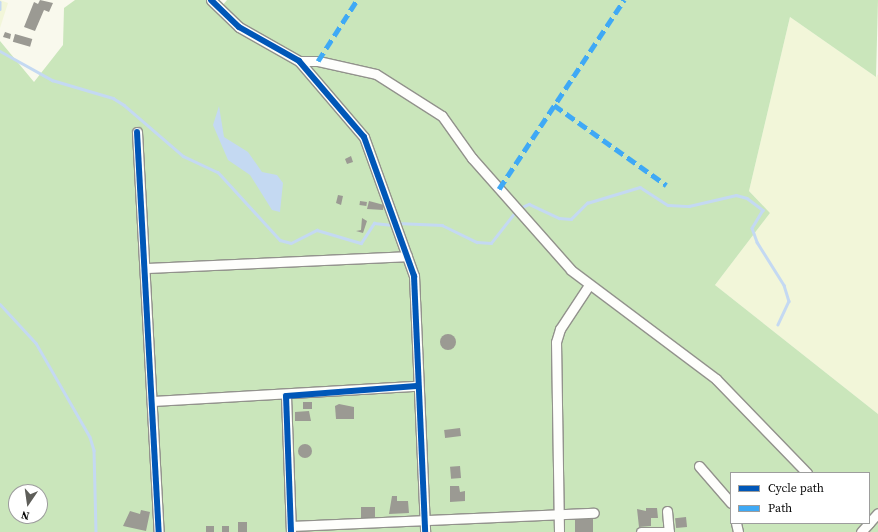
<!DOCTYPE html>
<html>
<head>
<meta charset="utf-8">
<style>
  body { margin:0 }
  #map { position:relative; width:878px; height:532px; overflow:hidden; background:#f9f9ed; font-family:"Source Serif 4",serif }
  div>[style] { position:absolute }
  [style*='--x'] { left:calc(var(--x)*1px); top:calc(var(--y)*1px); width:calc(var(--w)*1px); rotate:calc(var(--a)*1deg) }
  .farmland>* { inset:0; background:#f2f6d9 }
  .forest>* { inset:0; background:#cae6bb }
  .water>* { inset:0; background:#c4d9f2 }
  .stream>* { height:2.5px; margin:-1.25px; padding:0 1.25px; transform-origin:1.25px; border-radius:1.25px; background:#c4d9f2 }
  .building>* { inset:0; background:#9b9a93; transform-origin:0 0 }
  .round { border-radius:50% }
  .roads { filter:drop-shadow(1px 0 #92928c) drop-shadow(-1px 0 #92928c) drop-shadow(0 1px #92928c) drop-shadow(0 -1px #92928c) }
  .minor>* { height:9px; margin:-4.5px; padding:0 4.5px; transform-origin:4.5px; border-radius:4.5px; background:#fefefc }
  .quiet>* { height:5px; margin-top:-2.5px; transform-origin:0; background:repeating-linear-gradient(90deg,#3fa9f5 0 10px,transparent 0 15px) }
  .cycleway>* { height:6px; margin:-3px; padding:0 3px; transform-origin:3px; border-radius:3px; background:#0057b8 }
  span { translate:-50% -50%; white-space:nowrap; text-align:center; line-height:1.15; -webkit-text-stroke:4px #fff; paint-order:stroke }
  .legend { position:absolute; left:730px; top:472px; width:140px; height:52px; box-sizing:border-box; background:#fff; border:1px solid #9d9d9d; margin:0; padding:5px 7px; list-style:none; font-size:12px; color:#0a0a0a }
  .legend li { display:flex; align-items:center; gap:8px; height:20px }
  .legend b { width:20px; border:1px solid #9d9d9d }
  .north { position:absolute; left:8px; top:484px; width:40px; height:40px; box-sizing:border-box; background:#fff; border:1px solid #9d9d9d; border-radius:50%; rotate:193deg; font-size:11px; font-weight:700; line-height:16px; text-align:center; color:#0a0a0a }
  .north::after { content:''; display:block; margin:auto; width:14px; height:18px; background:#5e5e59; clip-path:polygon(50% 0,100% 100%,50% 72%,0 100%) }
</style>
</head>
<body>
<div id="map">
  <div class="farmland">
    <div style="clip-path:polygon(0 0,8px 3px,0 28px)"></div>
    <div style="clip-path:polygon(790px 17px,876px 77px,878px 74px,878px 414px,715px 285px,770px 213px,749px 191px)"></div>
  </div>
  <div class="forest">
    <div style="clip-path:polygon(evenodd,75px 0,206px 0,217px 12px,227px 0,878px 0,876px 77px,790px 17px,749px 191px,770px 213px,715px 285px,878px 414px,878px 532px,0 532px,0 41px,34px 82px,63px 45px,64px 8px,75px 0,731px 473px,869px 473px,869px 523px,731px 523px,731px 473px,75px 0,16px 492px,40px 492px,40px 516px,16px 516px,16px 492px)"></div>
  </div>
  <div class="water">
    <div style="clip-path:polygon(219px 106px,224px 137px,248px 152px,262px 172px,277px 175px,283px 183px,280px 212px,272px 210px,250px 175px,228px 160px,213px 125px)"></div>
  </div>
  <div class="stream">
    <div style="--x:0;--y:2;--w:7;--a:90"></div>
    <div style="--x:0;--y:51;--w:60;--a:29.1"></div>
    <div style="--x:52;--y:80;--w:64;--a:16.4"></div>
    <div style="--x:113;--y:98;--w:13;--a:32"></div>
    <div style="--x:124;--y:105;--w:78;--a:40.8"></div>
    <div style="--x:183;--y:156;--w:38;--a:25"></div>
    <div style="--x:218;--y:172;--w:92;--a:47.6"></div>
    <div style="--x:280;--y:240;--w:11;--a:15"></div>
    <div style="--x:291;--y:243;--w:29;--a:-27"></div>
    <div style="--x:317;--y:230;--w:46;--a:16.5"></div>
    <div style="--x:361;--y:243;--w:24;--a:-57"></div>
    <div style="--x:374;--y:223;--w:18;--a:6"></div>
    <div style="--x:520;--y:208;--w:10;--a:-24"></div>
    <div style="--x:529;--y:204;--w:33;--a:25"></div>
    <div style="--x:559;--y:218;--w:12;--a:5"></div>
    <div style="--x:571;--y:219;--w:23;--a:-45"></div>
    <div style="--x:587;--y:203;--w:55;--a:-16.8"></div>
    <div style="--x:640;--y:187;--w:33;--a:33"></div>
    <div style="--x:668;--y:205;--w:21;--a:3"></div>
    <div style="--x:689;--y:206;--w:48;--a:-13.2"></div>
    <div style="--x:736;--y:195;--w:11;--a:15"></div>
    <div style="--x:747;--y:198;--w:20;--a:37"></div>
    <div style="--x:763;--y:210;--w:21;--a:121"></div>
    <div style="--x:752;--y:228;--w:15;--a:70"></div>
    <div style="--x:757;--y:242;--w:51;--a:57.9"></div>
    <div style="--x:784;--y:285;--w:17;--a:73"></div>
    <div style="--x:789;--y:301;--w:26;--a:115"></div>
    <div style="--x:397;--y:223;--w:45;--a:2.5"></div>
    <div style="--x:442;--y:225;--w:39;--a:26"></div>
    <div style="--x:477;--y:242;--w:14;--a:4"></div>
    <div style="--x:491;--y:243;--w:41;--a:-52"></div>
    <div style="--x:0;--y:304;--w:53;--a:47.3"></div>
    <div style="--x:36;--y:343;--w:108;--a:60.1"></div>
    <div style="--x:90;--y:437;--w:14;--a:73"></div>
    <div style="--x:94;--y:450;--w:82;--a:88.6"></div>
  </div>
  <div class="building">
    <div style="clip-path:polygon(40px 0,53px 3px,49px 12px,44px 10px,35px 31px,24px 27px,34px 2px,38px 4px)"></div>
    <div style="clip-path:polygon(5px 32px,11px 34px,10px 39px,3px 37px)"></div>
    <div style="left:15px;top:34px;width:18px;height:8px;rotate:16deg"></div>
    <div style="clip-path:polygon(351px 156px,353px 162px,347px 164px,345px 159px)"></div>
    <div style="clip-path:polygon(338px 195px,343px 196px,341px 205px,336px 203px)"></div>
    <div style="left:360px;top:201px;width:7px;height:4px;rotate:8deg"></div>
    <div style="clip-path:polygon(369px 201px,384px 205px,383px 210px,367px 209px)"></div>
    <div style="clip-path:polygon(362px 218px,367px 221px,363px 233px,356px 231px,361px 230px)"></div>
    <div class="round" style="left:440px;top:334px;width:16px;height:16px"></div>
    <div style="left:303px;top:402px;width:9px;height:7px"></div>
    <div style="clip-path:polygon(339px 404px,354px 407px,354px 419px,336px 419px,335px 406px)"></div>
    <div style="clip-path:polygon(309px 411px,311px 421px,295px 421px,295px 412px)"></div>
    <div style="left:460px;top:428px;width:8px;height:16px;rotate:83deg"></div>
    <div class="round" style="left:298px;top:444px;width:14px;height:14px"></div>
    <div style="left:460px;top:466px;width:12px;height:10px;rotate:85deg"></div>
    <div style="clip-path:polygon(450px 486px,459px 486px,460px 492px,465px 491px,465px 501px,450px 502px)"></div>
    <div style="clip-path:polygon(392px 496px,397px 496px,397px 501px,408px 501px,409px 513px,389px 514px)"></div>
    <div style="left:375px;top:507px;width:12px;height:14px;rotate:90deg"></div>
    <div style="clip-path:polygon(646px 508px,657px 508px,658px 518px,651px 518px,651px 526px,639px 527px,637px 509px,646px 511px)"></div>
    <div style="clip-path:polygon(141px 510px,150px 512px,146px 531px,123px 526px,130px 511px,140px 514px)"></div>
    <div style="left:686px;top:517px;width:10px;height:11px;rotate:84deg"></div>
    <div style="left:575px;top:518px;width:18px;height:14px"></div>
    <div style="left:247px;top:522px;width:10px;height:9px;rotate:90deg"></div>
    <div style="left:206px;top:526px;width:8px;height:6px"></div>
    <div style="left:222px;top:526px;width:7px;height:6px"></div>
  </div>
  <div class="roads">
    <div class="minor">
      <div style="--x:211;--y:0;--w:39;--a:44"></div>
      <div style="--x:239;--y:27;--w:69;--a:29.5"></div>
      <div style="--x:299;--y:61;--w:100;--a:49.5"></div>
      <div style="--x:364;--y:137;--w:148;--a:70.2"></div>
      <div style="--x:414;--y:276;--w:256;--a:87.5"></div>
      <div style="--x:299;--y:61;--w:19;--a:0"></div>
      <div style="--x:318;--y:61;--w:59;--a:12.6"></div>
      <div style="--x:376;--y:74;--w:78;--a:32.5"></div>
      <div style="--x:442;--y:116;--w:52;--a:54.5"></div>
      <div style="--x:472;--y:158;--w:149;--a:48.5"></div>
      <div style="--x:571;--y:270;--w:181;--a:36.9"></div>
      <div style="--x:716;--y:379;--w:131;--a:45.9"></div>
      <div style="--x:137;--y:132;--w:401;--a:86.9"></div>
      <div style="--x:146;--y:268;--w:261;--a:-2.6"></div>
      <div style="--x:286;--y:396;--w:136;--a:87.9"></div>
      <div style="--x:153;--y:401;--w:264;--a:-3.3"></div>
      <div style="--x:699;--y:466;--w:49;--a:49.1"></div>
      <div style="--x:667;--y:511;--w:21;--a:85"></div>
      <div style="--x:736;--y:523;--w:9;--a:77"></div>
      <div style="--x:869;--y:523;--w:13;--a:-48"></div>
      <div style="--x:291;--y:526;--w:303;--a:-2.5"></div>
      <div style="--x:559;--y:532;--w:190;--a:-90.9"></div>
      <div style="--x:556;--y:342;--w:14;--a:-73"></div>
      <div style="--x:560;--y:329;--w:53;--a:-56.6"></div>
      <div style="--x:641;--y:532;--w:28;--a:0"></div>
      <div style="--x:861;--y:532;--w:12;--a:-48"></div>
    </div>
  </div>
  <div class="quiet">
    <div style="--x:318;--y:61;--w:72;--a:-57.4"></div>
    <div style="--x:554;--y:105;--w:138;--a:35.5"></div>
    <div style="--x:499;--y:189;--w:227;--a:-56.5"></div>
  </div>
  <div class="cycleway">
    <div style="--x:211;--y:0;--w:39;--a:44"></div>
    <div style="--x:239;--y:27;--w:69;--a:29.5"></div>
    <div style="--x:299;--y:61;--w:100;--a:49.5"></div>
    <div style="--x:364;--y:137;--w:148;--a:70.2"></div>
    <div style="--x:414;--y:276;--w:256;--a:87.5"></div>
    <div style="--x:137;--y:132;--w:401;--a:86.9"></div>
    <div style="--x:291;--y:532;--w:136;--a:-92.1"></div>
    <div style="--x:286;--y:396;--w:131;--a:-4.4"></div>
  </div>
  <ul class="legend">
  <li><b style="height:5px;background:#0057b8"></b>Cycle path</li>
  <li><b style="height:5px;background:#3fa9f5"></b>Path</li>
  </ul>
  <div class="north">N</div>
</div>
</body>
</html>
